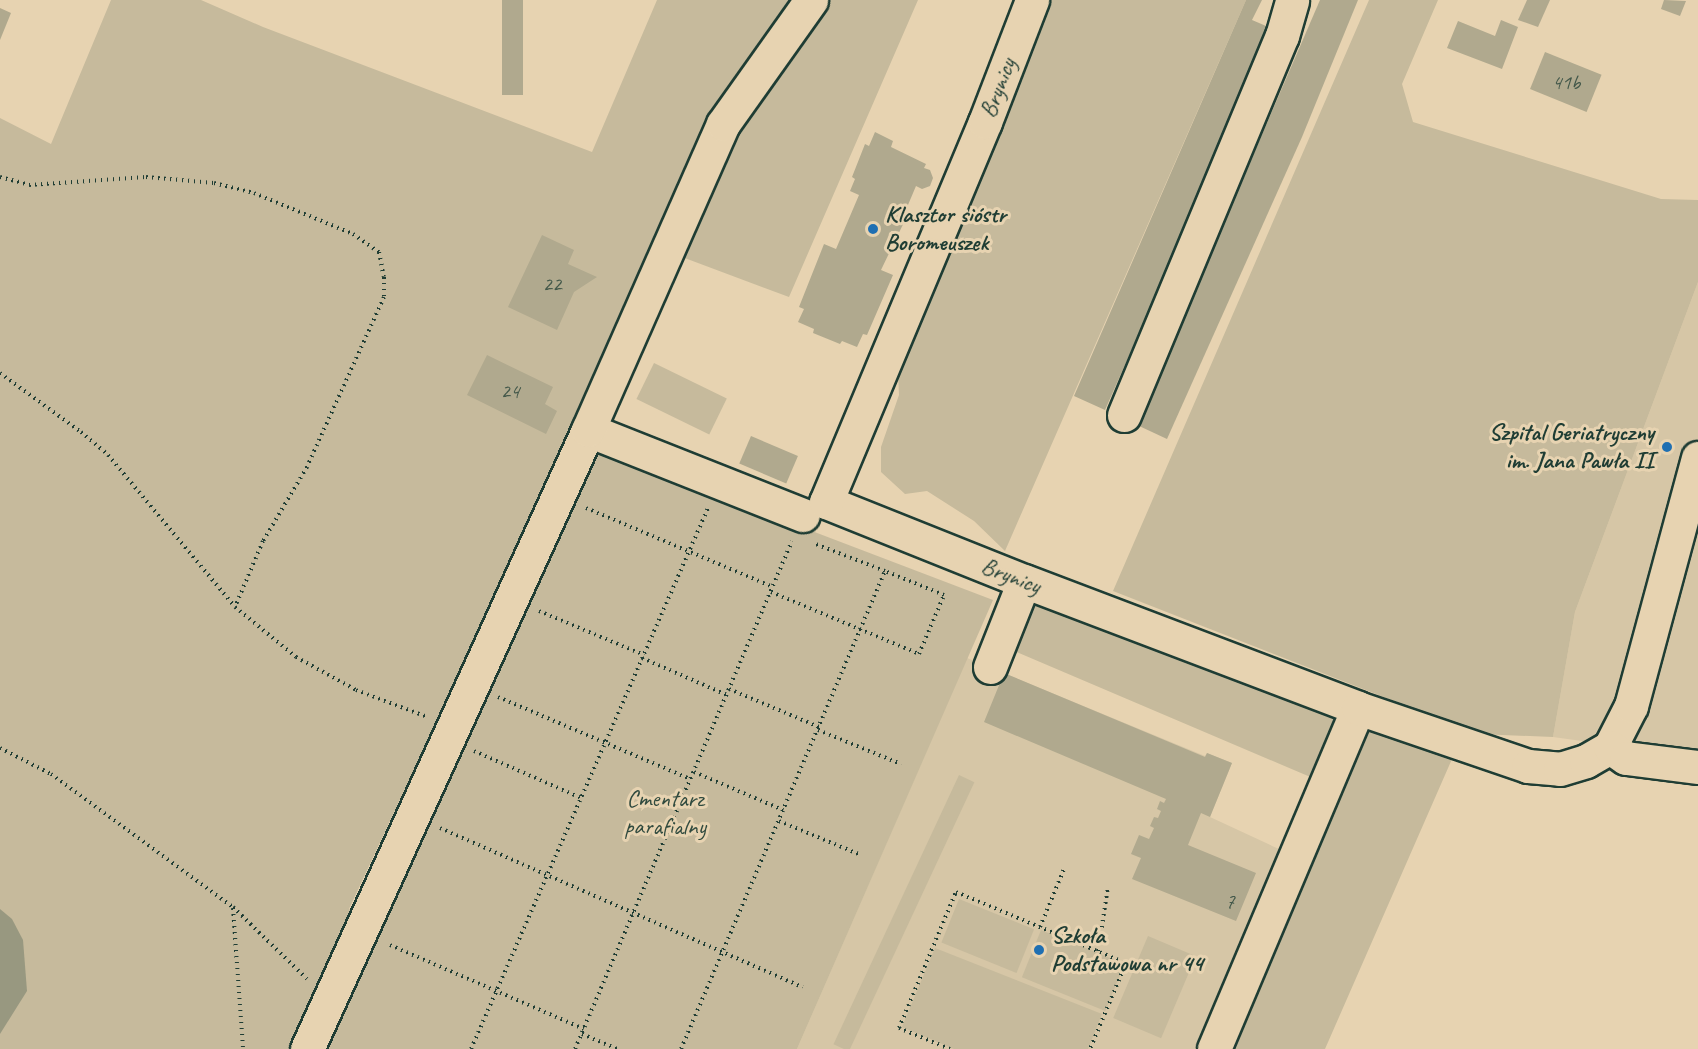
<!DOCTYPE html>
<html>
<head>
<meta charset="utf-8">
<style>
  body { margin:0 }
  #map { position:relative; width:1698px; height:1049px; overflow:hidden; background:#e7d3b1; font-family:Caveat,sans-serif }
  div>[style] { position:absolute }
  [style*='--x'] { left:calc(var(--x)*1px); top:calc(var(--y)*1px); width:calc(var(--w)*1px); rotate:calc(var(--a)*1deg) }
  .built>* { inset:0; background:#d6c6a6 }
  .green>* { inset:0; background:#c6ba9c; transform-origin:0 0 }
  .water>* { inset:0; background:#989880 }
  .building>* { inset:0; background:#b0a98e; transform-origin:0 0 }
  .path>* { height:4px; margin-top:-2px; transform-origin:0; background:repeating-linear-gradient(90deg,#1f3d34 0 1.5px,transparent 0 6px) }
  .roads { filter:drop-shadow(2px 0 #1f3d34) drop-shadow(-2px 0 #1f3d34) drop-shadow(0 2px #1f3d34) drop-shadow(0 -2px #1f3d34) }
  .minor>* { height:33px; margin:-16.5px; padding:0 16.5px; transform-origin:16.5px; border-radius:16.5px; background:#e7d3b1 }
  .dots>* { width:16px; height:16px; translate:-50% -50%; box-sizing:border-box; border:3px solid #e7d3b1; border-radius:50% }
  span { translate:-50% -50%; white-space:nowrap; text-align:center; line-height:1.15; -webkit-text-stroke:6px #e7d3b1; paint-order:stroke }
  .number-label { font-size:21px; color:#43584a }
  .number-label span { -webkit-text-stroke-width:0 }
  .street-label { font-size:24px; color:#1f3d34 }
  .poi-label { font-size:24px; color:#1f3d34; font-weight:700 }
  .left { translate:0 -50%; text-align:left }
  .right { translate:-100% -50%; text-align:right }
  .park-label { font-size:24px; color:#304a3e }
</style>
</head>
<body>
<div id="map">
  <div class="built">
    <div style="clip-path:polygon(1698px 282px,1698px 757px,1553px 737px,1575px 612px)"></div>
    <div style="clip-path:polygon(967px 658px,1205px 756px,1207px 753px,1232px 763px,1210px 817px,1281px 850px,1195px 1049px,797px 1049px)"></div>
  </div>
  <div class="green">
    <div style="clip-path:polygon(111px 0,201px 0,263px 27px,592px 152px,657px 0,918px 0,789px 297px,674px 254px,445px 703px,349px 909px,378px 926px,591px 447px,993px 600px,797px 1049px,0 1049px,0 118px,51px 144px)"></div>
    <div style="clip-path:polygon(1048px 0,1246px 0,1005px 551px,974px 521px,927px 491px,905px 494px,881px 472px,881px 447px,899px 395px,898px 372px,988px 159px)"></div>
    <div style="clip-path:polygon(1369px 0,1438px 0,1402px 84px,1413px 122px,1661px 199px,1698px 200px,1698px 282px,1575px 612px,1553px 737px,1478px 734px,1113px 591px)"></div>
    <div style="left:654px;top:363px;width:81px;height:40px;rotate:26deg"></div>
    <div style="clip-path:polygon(1036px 599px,1452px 759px,1325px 1049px,1231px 1049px,1341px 790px,1014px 651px)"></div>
    <div style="left:959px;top:775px;width:17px;height:297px;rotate:25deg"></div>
    <div style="left:959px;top:899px;width:81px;height:47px;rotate:22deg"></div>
    <div style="left:1041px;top:930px;width:90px;height:51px;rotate:22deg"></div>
    <div style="left:1148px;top:936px;width:52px;height:89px;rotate:23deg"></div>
    <div style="clip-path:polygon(935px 948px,1102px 1014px,1088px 1049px,954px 1049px,902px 1027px)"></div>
  </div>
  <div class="water">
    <div style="clip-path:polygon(0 909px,12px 919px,23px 940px,27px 991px,0 1034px)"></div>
  </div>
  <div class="building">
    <div style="left:502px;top:0;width:21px;height:95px"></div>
    <div style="clip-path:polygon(1246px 0,1262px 0,1252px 20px,1273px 29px,1105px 410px,1074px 396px)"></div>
    <div style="clip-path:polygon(1320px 0,1358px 0,1302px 137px,1167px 439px,1137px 425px)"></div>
    <div style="clip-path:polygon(1527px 0,1550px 0,1538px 27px,1518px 20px)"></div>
    <div style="clip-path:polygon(1664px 0,1686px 1px,1680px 16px,1661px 9px)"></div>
    <div style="clip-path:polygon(0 8px,11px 13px,0 40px)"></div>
    <div style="clip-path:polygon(1501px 20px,1518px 27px,1502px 69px,1447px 48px,1458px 21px,1495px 36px)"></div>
    <div style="left:1545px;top:52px;width:61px;height:40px;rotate:22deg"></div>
    <div style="clip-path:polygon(875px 132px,893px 141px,891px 147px,926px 164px,924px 168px,930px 170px,933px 178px,930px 186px,922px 189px,916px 186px,905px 212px,908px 214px,881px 270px,893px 275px,867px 335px,863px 334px,857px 347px,842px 341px,840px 344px,813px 333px,814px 329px,798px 322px,804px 309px,799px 307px,824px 244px,836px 249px,859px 195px,850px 191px,855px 179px,852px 177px,865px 144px,869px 146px)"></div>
    <div style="clip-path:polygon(542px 235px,574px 250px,568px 264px,597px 277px,574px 292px,557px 330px,508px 307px)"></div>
    <div style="clip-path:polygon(487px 355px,553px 387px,545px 404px,557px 411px,546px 434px,467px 395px)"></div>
    <div style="left:751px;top:436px;width:51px;height:30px;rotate:23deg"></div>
    <div style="clip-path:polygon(1004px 673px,1205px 757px,1207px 753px,1232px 763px,1210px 817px,1201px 813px,1188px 845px,1256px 873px,1236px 921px,1132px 879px,1141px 858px,1131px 854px,1139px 835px,1149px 839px,1154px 828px,1150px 826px,1154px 817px,1158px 818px,1161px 811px,1157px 809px,1160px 801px,1164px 803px,1166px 799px,984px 722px)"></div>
  </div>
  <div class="path">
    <div style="--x:0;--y:177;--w:30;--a:15"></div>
    <div style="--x:29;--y:185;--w:117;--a:-3.9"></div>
    <div style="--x:146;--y:177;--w:68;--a:5"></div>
    <div style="--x:214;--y:183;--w:41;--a:14"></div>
    <div style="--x:254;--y:193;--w:107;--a:22.5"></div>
    <div style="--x:353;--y:234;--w:32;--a:35"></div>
    <div style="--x:379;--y:252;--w:25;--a:79"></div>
    <div style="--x:384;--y:277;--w:20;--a:90"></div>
    <div style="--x:384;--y:297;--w:187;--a:114.4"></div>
    <div style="--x:307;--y:467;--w:86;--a:120.7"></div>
    <div style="--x:263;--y:541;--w:72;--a:113"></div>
    <div style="--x:0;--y:373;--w:100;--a:36.1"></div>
    <div style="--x:81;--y:432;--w:35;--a:40"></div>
    <div style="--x:108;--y:455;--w:198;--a:50.1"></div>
    <div style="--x:235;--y:607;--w:79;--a:39.3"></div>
    <div style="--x:296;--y:657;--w:68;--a:28.8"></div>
    <div style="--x:356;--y:690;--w:76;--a:20.8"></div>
    <div style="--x:586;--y:508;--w:203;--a:22.9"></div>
    <div style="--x:771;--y:592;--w:160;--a:22.7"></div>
    <div style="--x:919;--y:654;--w:64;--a:-67"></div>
    <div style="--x:944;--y:595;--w:64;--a:-157.9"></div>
    <div style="--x:539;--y:611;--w:114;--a:22.7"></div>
    <div style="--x:642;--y:658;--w:93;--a:23.5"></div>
    <div style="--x:729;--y:689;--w:98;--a:22.9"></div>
    <div style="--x:498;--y:697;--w:209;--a:23.1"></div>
    <div style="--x:818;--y:730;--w:90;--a:22.3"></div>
    <div style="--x:0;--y:748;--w:57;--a:27"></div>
    <div style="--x:51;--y:774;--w:225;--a:36.2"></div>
    <div style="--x:233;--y:907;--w:103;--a:44.2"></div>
    <div style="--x:474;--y:751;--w:117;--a:23.7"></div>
    <div style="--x:694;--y:772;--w:97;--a:23.1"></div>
    <div style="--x:779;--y:821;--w:89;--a:22.5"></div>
    <div style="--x:440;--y:828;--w:396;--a:23.7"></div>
    <div style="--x:233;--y:908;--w:141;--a:85.9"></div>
    <div style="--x:1040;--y:927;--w:63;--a:-67.5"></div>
    <div style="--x:390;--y:945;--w:211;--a:23.4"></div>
    <div style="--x:1098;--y:951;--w:65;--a:-81.1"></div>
    <div style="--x:582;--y:1034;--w:38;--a:23"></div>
    <div style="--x:471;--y:1049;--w:591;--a:-66.34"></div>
    <div style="--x:575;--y:1049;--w:552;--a:-66.87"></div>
    <div style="--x:681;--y:1049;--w:520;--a:-66.89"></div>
    <div style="--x:885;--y:571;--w:77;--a:-158.7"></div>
    <div style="--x:950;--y:1049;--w:55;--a:-157.6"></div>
    <div style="--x:899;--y:1028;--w:147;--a:-67.3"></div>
    <div style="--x:956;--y:892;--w:184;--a:22.7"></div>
    <div style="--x:1126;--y:963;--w:93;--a:112.7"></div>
  </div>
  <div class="roads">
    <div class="minor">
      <div style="--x:1124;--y:415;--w:411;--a:-67.4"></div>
      <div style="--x:1282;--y:36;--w:37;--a:-74"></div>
      <div style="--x:588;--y:430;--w:231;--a:21.6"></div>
      <div style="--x:826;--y:502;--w:213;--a:21.8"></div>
      <div style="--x:1024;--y:581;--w:357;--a:20.8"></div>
      <div style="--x:1358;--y:708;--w:370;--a:112.9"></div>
      <div style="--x:826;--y:502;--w:412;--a:-67.3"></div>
      <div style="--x:985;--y:122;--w:131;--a:-68.9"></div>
      <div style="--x:990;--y:667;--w:92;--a:-68.4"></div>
      <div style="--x:1358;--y:708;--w:180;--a:18.8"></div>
      <div style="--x:1528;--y:766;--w:32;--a:5"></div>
      <div style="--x:1560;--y:769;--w:27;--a:-17"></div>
      <div style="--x:1586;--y:761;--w:28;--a:-30"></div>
      <div style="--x:1610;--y:747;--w:46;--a:-62.9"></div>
      <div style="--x:1631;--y:706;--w:257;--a:-74.9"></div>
      <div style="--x:1610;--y:747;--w:19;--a:35"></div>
      <div style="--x:1626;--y:758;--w:73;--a:7.1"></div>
      <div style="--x:307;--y:1049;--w:680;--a:-65.58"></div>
      <div style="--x:588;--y:430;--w:334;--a:-66.2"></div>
      <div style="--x:723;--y:124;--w:152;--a:-54.6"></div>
    </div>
  </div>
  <div class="dots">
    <div style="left:873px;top:229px;background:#1f6fb2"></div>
    <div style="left:1667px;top:447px;background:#1f6fb2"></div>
    <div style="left:1039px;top:950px;background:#1f6fb2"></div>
  </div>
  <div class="number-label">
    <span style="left:1566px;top:82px">41b</span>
    <span style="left:552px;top:284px">22</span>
    <span style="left:510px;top:391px">24</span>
    <span style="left:1230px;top:901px">7</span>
  </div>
  <div class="street-label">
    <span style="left:998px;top:88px;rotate:-69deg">Brynicy</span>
    <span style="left:1011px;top:576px;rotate:21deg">Brynicy</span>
  </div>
  <div class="poi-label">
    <span class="left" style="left:885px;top:229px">Klasztor sióstr<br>Boromeuszek</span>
    <span class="right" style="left:1654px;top:447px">Szpital Geriatryczny<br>im. Jana Pawła II</span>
    <span class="left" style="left:1051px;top:950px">Szkoła<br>Podstawowa nr 44</span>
  </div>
  <div class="park-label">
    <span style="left:665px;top:813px">Cmentarz<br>parafialny</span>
  </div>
</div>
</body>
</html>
